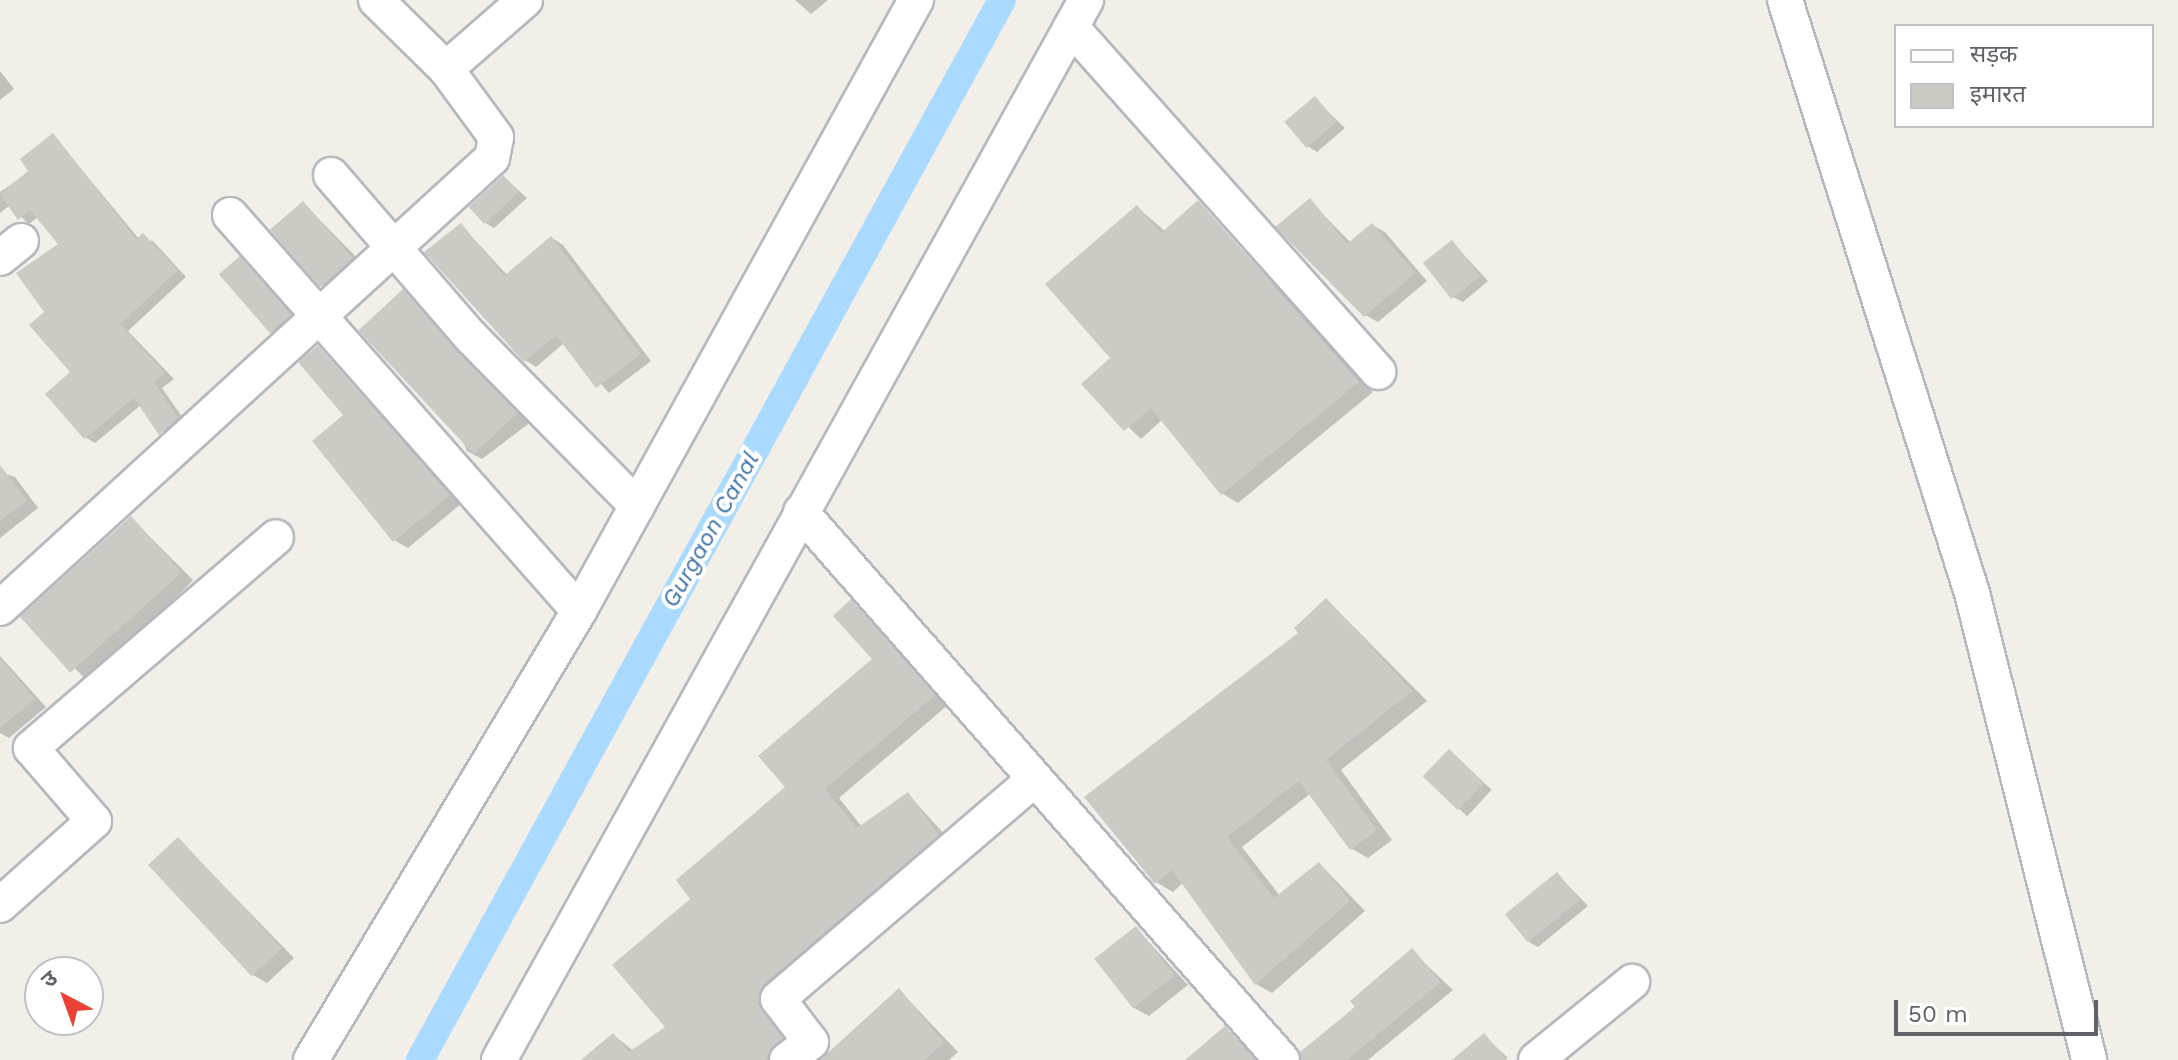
<!DOCTYPE html>
<html>
<head>
<meta charset="utf-8">
<style>
  body { margin:0 }
  #map { position:relative; width:2178px; height:1060px; overflow:hidden; background:#f1efe8; font-family:"Work Sans","Noto Sans Devanagari",sans-serif }
  div>[style] { position:absolute }
  [style*='--x'] { left:calc(var(--x)*1px); top:calc(var(--y)*1px); width:calc(var(--w)*1px); rotate:calc(var(--a)*1deg) }
  .shadow>* { inset:0; background:#0003; transform-origin:0 0 }
  .canal>* { height:28px; margin:-14px; padding:0 14px; transform-origin:14px; border-radius:14px; background:#aadaff }
  .building>* { inset:0; background:#cccac5; transform-origin:0 0 }
  .roads { filter:drop-shadow(2px 0 #b5b8bc) drop-shadow(-2px 0 #b5b8bc) drop-shadow(0 2px #b5b8bc) drop-shadow(0 -2px #b5b8bc) }
  .minor>* { height:34px; margin:-17px; padding:0 17px; transform-origin:17px; border-radius:17px; background:#fff }
  span { translate:-50% -50%; white-space:nowrap; text-align:center; line-height:1.15; -webkit-text-stroke:8px #fff; paint-order:stroke }
  .water-label { font-size:24px; color:#4174aa; font-style:italic }
  .legend { position:absolute; left:1894px; top:24px; width:260px; height:104px; box-sizing:border-box; background:#fff; border:2px solid #bfc1c3; margin:0; padding:10px 14px; list-style:none; font-size:24px; color:#5f6368 }
  .legend li { display:flex; align-items:center; gap:16px; height:40px }
  .legend b { width:40px; border:2px solid #bfc1c3 }
  .north { position:absolute; left:24px; top:956px; width:80px; height:80px; box-sizing:border-box; background:#fff; border:2px solid #bfc1c3; border-radius:50%; rotate:319deg; font-size:22px; font-weight:700; line-height:32px; text-align:center; color:#5f6368 }
  .north::after { content:''; display:block; margin:auto; width:28px; height:36px; background:#ea4335; clip-path:polygon(50% 0,100% 100%,50% 72%,0 100%) }
  .scale { position:absolute; left:1894px; top:1000px; width:204px; height:36px; box-sizing:border-box; border:4px solid #5f6368; border-top:0; padding-left:10px; font-size:24px; line-height:28px; white-space:nowrap; color:#5f6368; -webkit-text-stroke:6px #fff; paint-order:stroke }
</style>
</head>
<body>
<div id="map">
  <div class="shadow">
    <div style="clip-path:polygon(795px 0,828px 0,811px 14px)"></div>
    <div style="clip-path:polygon(0 71px,14px 89px,0 100px)"></div>
    <div style="clip-path:polygon(1315px 99px,1345px 128px,1317px 152px,1307px 146px)"></div>
    <div style="clip-path:polygon(53px 135px,139px 239px,153px 241px,186px 277px,128px 331px,174px 379px,162px 388px,187px 424px,170px 440px,141px 405px,95px 443px,85px 437px,73px 372px,46px 312px,61px 244px,38px 217px,29px 224px,9px 206px,0 213px,0 192px,31px 171px)"></div>
    <div style="clip-path:polygon(504px 177px,527px 198px,494px 228px,484px 222px)"></div>
    <div style="clip-path:polygon(1310px 201px,1351px 243px,1372px 225px,1385px 232px,1427px 281px,1378px 322px,1365px 315px,1278px 227px)"></div>
    <div style="clip-path:polygon(303px 203px,366px 267px,336px 294px,322px 286px)"></div>
    <div style="clip-path:polygon(1199px 203px,1373px 392px,1238px 503px,1223px 494px,1163px 419px,1141px 439px,1084px 384px,1113px 358px,1137px 207px,1166px 232px)"></div>
    <div style="clip-path:polygon(461px 225px,508px 276px,552px 238px,563px 245px,651px 361px,609px 393px,564px 343px,536px 367px,525px 360px)"></div>
    <div style="clip-path:polygon(1452px 242px,1488px 281px,1463px 302px,1453px 297px)"></div>
    <div style="clip-path:polygon(240px 259px,304px 324px,287px 340px,272px 331px)"></div>
    <div style="clip-path:polygon(403px 292px,531px 422px,482px 459px,467px 451px)"></div>
    <div style="clip-path:polygon(318px 347px,462px 503px,408px 548px,394px 540px)"></div>
    <div style="clip-path:polygon(0 472px,15px 477px,38px 508px,0 538px)"></div>
    <div style="left:131px;top:518px;width:88px;height:146px;rotate:45deg"></div>
    <div style="clip-path:polygon(1327px 600px,1427px 701px,1341px 770px,1392px 840px,1368px 858px,1352px 849px,1311px 793px,1242px 847px,1280px 896px,1320px 864px,1365px 911px,1272px 993px,1256px 984px,1183px 883px,1173px 892px,1156px 882px)"></div>
    <div style="clip-path:polygon(851px 601px,949px 704px,839px 798px,862px 827px,908px 794px,953px 844px,780px 993px,797px 1048px,790px 1060px,584px 1060px,613px 1035px,634px 1051px,668px 1027px,693px 899px,788px 787px,875px 659px)"></div>
    <div style="clip-path:polygon(0 656px,46px 707px,9px 738px,0 733px)"></div>
    <div style="left:1450px;top:751px;width:57px;height:36px;rotate:43deg"></div>
    <div style="clip-path:polygon(178px 839px,294px 958px,267px 983px,253px 975px)"></div>
    <div style="clip-path:polygon(1558px 875px,1588px 906px,1538px 947px,1529px 942px)"></div>
    <div style="clip-path:polygon(1136px 928px,1188px 985px,1149px 1016px,1134px 1008px)"></div>
    <div style="clip-path:polygon(1412px 951px,1453px 990px,1368px 1060px,1300px 1060px)"></div>
    <div style="clip-path:polygon(900px 991px,958px 1052px,949px 1060px,820px 1060px)"></div>
    <div style="clip-path:polygon(1225px 1028px,1260px 1060px,1188px 1060px)"></div>
    <div style="clip-path:polygon(1484px 1036px,1508px 1058px,1455px 1060px)"></div>
  </div>
  <div class="canal">
    <div style="--x:420;--y:1060;--w:1209;--a:-61.23"></div>
  </div>
  <div class="building">
    <div style="left:1315px;top:96px;width:34px;height:40px;rotate:50deg"></div>
    <div style="clip-path:polygon(53px 133px,136px 239px,143px 233px,178px 270px,120px 324px,165px 373px,154px 382px,178px 418px,159px 435px,134px 398px,84px 439px,45px 394px,70px 372px,29px 325px,44px 312px,16px 273px,58px 244px,30px 210px,18px 220px,0 194px,28px 171px,20px 159px)"></div>
    <div style="left:503px;top:175px;width:23px;height:47px;rotate:47deg"></div>
    <div style="clip-path:polygon(1310px 198px,1347px 244px,1372px 223px,1415px 273px,1364px 317px,1275px 227px)"></div>
    <div style="clip-path:polygon(1198px 200px,1359px 382px,1221px 495px,1151px 408px,1124px 431px,1081px 384px,1110px 358px,1045px 284px,1137px 205px,1161px 233px)"></div>
    <div style="left:303px;top:201px;width:76px;height:44px;rotate:49deg"></div>
    <div style="clip-path:polygon(461px 223px,504px 276px,551px 236px,641px 354px,596px 388px,556px 335px,524px 362px,424px 252px)"></div>
    <div style="left:1452px;top:240px;width:46px;height:37px;rotate:52deg"></div>
    <div style="left:240px;top:256px;width:78px;height:28px;rotate:49deg"></div>
    <div style="left:403px;top:289px;width:169px;height:61px;rotate:47deg"></div>
    <div style="clip-path:polygon(318px 345px,450px 495px,393px 542px,312px 441px,343px 415px,298px 362px)"></div>
    <div style="clip-path:polygon(0 465px,27px 500px,0 521px)"></div>
    <div style="left:131px;top:516px;width:76px;height:150px;rotate:48deg"></div>
    <div style="clip-path:polygon(1326px 598px,1412px 691px,1326px 760px,1377px 830px,1350px 850px,1299px 781px,1227px 837px,1274px 898px,1319px 862px,1350px 901px,1255px 985px,1172px 870px,1155px 884px,1084px 797px,1298px 633px,1294px 628px)"></div>
    <div style="clip-path:polygon(851px 599px,935px 695px,825px 789px,857px 828px,908px 792px,939px 835px,764px 984px,758px 1003px,783px 1038px,765px 1060px,581px 1060px,613px 1033px,629px 1052px,665px 1027px,612px 965px,690px 899px,676px 880px,785px 787px,758px 756px,872px 659px,833px 616px)"></div>
    <div style="clip-path:polygon(0 658px,35px 699px,0 728px)"></div>
    <div style="left:1449px;top:749px;width:49px;height:38px;rotate:44deg"></div>
    <div style="left:178px;top:837px;width:152px;height:41px;rotate:47deg"></div>
    <div style="left:1557px;top:872px;width:36px;height:67px;rotate:51deg"></div>
    <div style="left:1136px;top:926px;width:63px;height:53px;rotate:52deg"></div>
    <div style="clip-path:polygon(1412px 948px,1441px 982px,1347px 1060px,1301px 1060px,1300px 1052px,1355px 1007px,1350px 1001px)"></div>
    <div style="clip-path:polygon(899px 988px,944px 1043px,924px 1060px,820px 1060px)"></div>
    <div style="clip-path:polygon(1225px 1026px,1255px 1060px,1185px 1060px)"></div>
    <div style="clip-path:polygon(1484px 1033px,1507px 1060px,1452px 1060px)"></div>
  </div>
  <div class="roads">
    <div class="minor">
      <div style="--x:376;--y:0;--w:98;--a:44.6"></div>
      <div style="--x:1785;--y:0;--w:622;--a:72.5"></div>
      <div style="--x:1972;--y:593;--w:481;--a:75.9"></div>
      <div style="--x:1071;--y:27;--w:462;--a:48.3"></div>
      <div style="--x:331;--y:175;--w:214;--a:49.2"></div>
      <div style="--x:471;--y:337;--w:237;--a:45.5"></div>
      <div style="--x:230;--y:215;--w:528;--a:48.61"></div>
      <div style="--x:0;--y:258;--w:27;--a:-39"></div>
      <div style="--x:801;--y:512;--w:729;--a:48.73"></div>
      <div style="--x:0;--y:608;--w:667;--a:-42.45"></div>
      <div style="--x:492;--y:158;--w:21;--a:-79"></div>
      <div style="--x:496;--y:137;--w:84;--a:-126.3"></div>
      <div style="--x:446;--y:69;--w:105;--a:-41.1"></div>
      <div style="--x:0;--y:905;--w:126;--a:-41.8"></div>
      <div style="--x:94;--y:821;--w:96;--a:-130.8"></div>
      <div style="--x:31;--y:748;--w:323;--a:-40.7"></div>
      <div style="--x:311;--y:1060;--w:523;--a:-59.17"></div>
      <div style="--x:579;--y:611;--w:698;--a:-61.12"></div>
      <div style="--x:499;--y:1060;--w:1212;--a:-61.02"></div>
      <div style="--x:787;--y:1060;--w:30;--a:-37"></div>
      <div style="--x:811;--y:1042;--w:54;--a:-127.5"></div>
      <div style="--x:778;--y:999;--w:338;--a:-40.6"></div>
      <div style="--x:1536;--y:1060;--w:124;--a:-39.1"></div>
    </div>
  </div>
  <div class="water-label">
    <span style="left:711px;top:530px;rotate:-61deg">Gurgaon Canal</span>
  </div>
  <ul class="legend">
  <li><b style="height:10px;background:#fff"></b>सड़क</li>
  <li><b style="height:22px;background:#cccac5"></b>इमारत</li>
  </ul>
  <div class="north">उ</div>
  <div class="scale">50 m</div>
</div>
</body>
</html>
